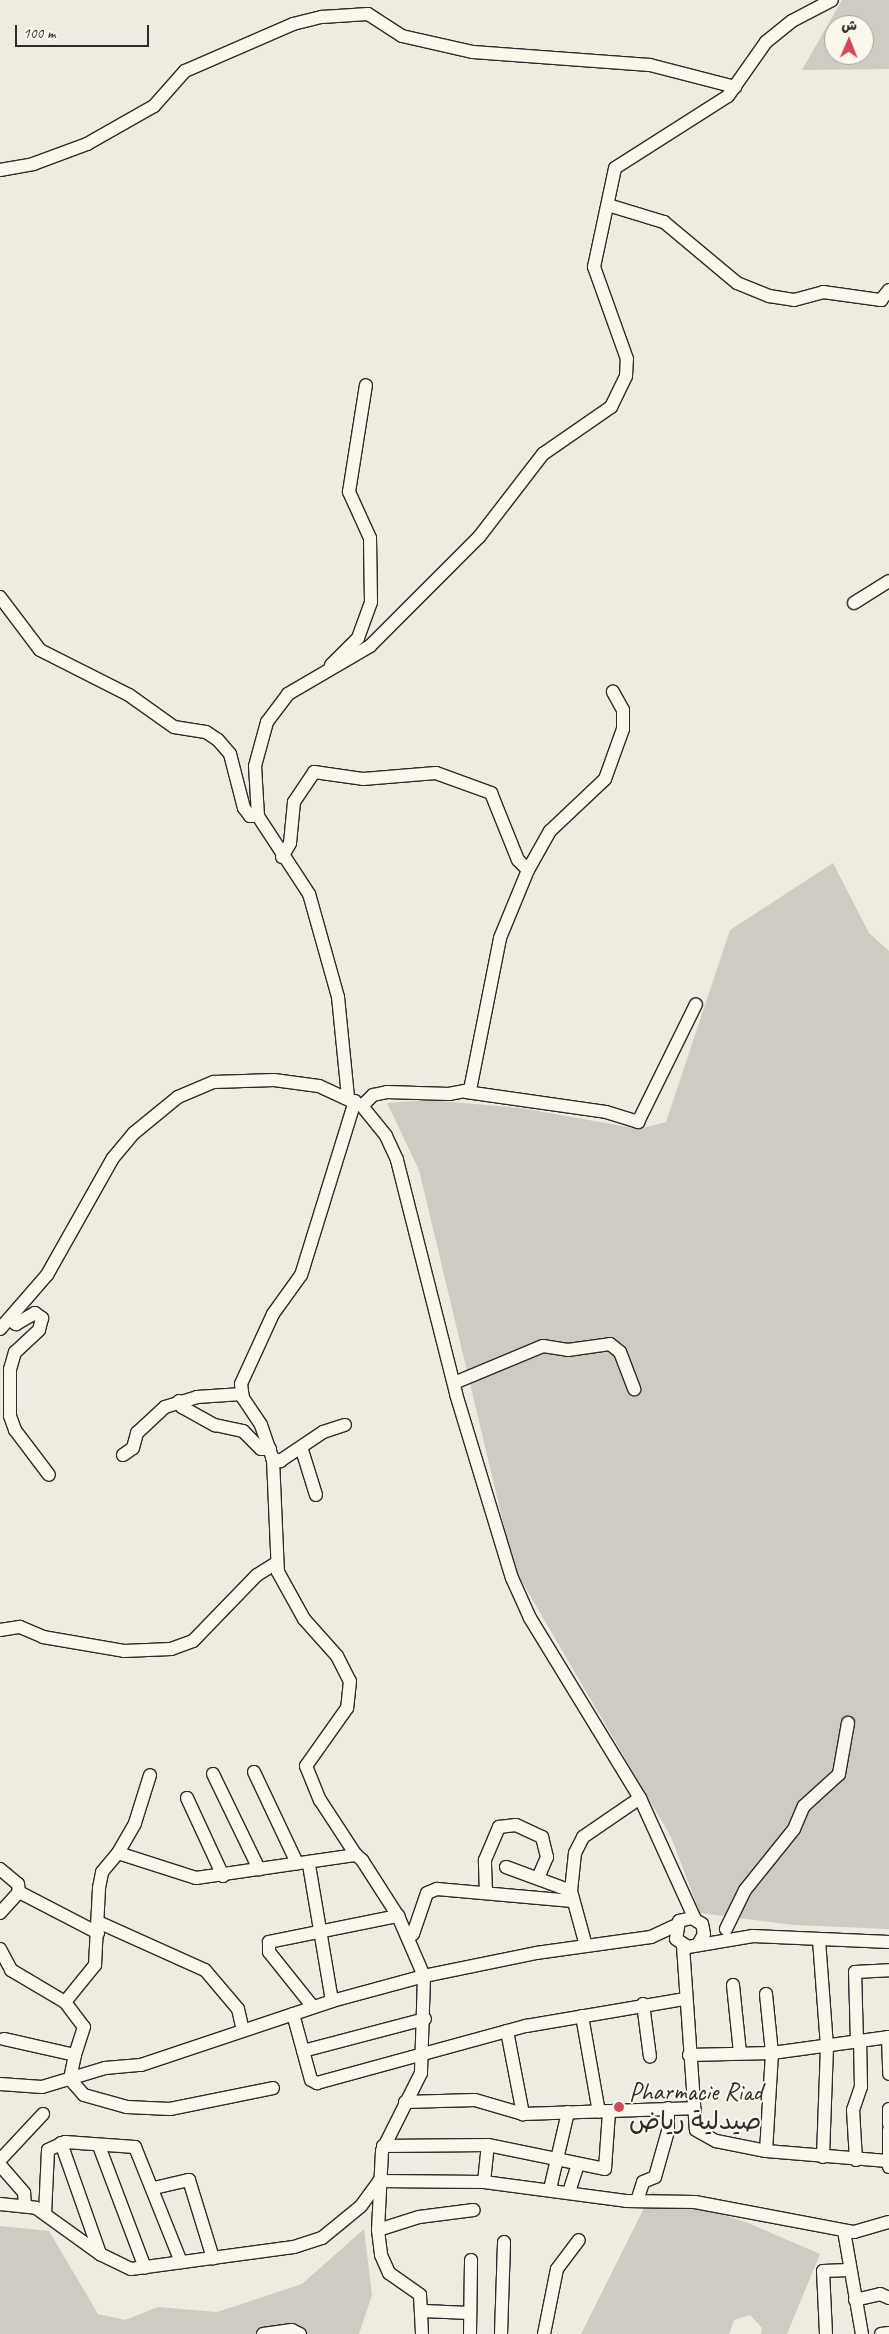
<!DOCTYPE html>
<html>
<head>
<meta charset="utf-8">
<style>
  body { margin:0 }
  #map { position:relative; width:889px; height:2334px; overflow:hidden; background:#eeebe0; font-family:Caveat,"Playpen Sans Arabic",sans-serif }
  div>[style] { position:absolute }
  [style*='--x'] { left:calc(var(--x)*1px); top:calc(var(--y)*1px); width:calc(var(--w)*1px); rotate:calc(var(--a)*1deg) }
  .green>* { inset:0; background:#cecbc2 }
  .roads { filter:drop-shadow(1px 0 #2b2b2b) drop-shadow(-1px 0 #2b2b2b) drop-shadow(0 1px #2b2b2b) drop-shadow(0 -1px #2b2b2b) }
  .minor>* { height:12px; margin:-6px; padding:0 6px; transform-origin:6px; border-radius:6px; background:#fbf7ec }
  .dots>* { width:14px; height:14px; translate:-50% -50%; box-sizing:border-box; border:2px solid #fbf7ec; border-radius:50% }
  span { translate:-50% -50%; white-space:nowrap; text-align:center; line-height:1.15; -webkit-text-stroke:4px #fbf7ec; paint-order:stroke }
  .poi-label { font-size:25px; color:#2b2b2b }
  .left { translate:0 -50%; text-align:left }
  .north { position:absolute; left:824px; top:15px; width:50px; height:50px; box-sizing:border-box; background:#fbf7ec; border:1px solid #a8a59f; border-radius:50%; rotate:1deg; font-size:14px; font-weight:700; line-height:20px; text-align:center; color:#2b2b2b }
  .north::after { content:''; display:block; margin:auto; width:18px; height:22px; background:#d1495b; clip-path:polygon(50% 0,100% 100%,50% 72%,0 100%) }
  .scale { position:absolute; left:15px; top:25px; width:134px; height:22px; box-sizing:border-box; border:2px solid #2b2b2b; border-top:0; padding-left:6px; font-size:15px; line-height:18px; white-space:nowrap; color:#2b2b2b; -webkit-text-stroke:4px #fbf7ec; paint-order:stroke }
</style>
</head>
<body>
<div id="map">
  <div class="green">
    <div style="clip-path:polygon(evenodd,842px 0,889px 0,889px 69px,802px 70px,842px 0,834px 25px,864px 25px,864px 55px,834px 55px,834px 25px)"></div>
    <div style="clip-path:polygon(833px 863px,869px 933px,889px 951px,889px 1929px,794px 1925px,700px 1913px,671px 1837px,514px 1568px,419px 1170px,387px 1103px,427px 1100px,521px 1108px,639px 1129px,666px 1122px,730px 930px)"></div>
    <div style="clip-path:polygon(652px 2192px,748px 2223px,820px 2254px,787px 2334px,761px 2334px,762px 2328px,750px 2315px,734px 2320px,729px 2334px,581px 2334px)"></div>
    <div style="clip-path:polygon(0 2226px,49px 2231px,98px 2314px,125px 2320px,158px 2307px,217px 2312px,302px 2284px,364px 2229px,372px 2295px,359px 2334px,0 2334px)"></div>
  </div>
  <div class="roads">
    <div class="minor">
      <div style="--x:0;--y:170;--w:34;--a:-10"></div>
      <div style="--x:33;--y:164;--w:58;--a:-20.3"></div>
      <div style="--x:87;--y:144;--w:77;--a:-29.6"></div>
      <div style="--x:154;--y:106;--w:47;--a:-48.5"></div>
      <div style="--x:185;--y:71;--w:118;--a:-23.5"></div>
      <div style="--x:293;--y:24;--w:30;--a:-14"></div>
      <div style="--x:322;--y:17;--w:46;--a:-3.7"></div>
      <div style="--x:368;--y:14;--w:40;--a:32.9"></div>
      <div style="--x:402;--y:36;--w:73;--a:12.7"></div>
      <div style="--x:473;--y:52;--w:177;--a:4.2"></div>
      <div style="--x:650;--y:65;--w:88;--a:14.5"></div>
      <div style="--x:608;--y:205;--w:59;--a:16.9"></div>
      <div style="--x:664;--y:222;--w:95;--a:39.9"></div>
      <div style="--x:737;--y:283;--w:35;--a:22"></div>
      <div style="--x:769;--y:296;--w:25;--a:9"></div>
      <div style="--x:794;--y:300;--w:30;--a:-15"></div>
      <div style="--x:823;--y:292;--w:59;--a:7.9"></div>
      <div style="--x:881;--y:300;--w:13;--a:-51"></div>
      <div style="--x:0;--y:597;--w:66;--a:53"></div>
      <div style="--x:40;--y:650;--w:100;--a:26.8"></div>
      <div style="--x:129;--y:695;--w:55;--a:35.4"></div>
      <div style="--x:174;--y:727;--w:32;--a:9"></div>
      <div style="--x:206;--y:732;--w:14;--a:34"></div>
      <div style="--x:218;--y:740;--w:18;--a:49"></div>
      <div style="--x:230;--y:754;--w:56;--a:75.5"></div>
      <div style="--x:244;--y:808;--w:10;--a:53"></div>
      <div style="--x:250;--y:816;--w:8;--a:0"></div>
      <div style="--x:854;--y:603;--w:41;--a:-32.2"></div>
      <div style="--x:331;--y:665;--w:38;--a:-45"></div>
      <div style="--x:358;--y:638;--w:38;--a:-70"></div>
      <div style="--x:371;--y:602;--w:64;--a:-90.9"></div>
      <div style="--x:370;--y:538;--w:51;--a:-114.5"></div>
      <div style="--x:349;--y:492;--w:108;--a:-81"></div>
      <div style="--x:282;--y:857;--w:16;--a:-60"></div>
      <div style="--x:290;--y:843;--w:41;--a:-84.4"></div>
      <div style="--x:294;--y:802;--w:36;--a:-56"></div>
      <div style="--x:314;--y:772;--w:49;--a:8.1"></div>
      <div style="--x:363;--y:779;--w:73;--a:-4.7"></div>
      <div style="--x:436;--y:773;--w:59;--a:20"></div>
      <div style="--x:491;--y:793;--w:72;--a:68.1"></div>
      <div style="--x:518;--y:860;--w:14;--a:45"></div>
      <div style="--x:466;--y:1092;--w:141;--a:8.1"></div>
      <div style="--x:606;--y:1112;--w:34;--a:17"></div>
      <div style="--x:638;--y:1122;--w:131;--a:-63.8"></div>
      <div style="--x:348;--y:1097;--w:100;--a:-95.7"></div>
      <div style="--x:338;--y:997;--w:107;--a:-105.7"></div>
      <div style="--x:309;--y:894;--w:93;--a:-123.2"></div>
      <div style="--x:258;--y:816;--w:50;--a:-93.4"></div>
      <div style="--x:255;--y:766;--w:46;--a:-74.7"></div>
      <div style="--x:267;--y:722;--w:35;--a:-53"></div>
      <div style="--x:288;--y:694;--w:95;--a:-30.3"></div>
      <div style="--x:370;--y:646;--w:154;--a:-45"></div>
      <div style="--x:479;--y:537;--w:105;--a:-52.4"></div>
      <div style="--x:543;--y:454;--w:83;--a:-34.7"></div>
      <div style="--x:611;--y:407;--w:34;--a:-64"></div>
      <div style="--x:626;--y:376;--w:17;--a:-87"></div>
      <div style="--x:627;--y:359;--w:98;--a:-109.7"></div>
      <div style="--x:594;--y:267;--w:101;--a:-78"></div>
      <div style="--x:615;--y:168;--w:134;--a:-32.5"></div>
      <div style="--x:728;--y:96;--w:66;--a:-54.9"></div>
      <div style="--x:766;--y:42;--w:33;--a:-39"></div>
      <div style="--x:792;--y:21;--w:45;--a:-27.7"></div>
      <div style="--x:355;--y:1101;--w:182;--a:107.2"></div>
      <div style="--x:301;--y:1275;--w:48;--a:125.7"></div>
      <div style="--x:273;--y:1314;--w:77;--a:114.6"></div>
      <div style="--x:241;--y:1384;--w:14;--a:82"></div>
      <div style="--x:243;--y:1398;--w:32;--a:56"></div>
      <div style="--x:261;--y:1425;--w:36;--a:71"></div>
      <div style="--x:273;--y:1459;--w:113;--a:87.5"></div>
      <div style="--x:278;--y:1572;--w:54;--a:61"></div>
      <div style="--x:304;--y:1619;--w:50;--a:48.3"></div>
      <div style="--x:337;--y:1656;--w:28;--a:63"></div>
      <div style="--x:350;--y:1681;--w:27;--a:96"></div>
      <div style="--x:347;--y:1708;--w:71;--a:125.3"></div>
      <div style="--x:306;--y:1766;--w:37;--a:68"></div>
      <div style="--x:320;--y:1800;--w:66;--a:56.8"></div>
      <div style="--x:362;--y:1106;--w:16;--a:-45"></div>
      <div style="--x:373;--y:1095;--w:14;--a:-12"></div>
      <div style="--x:387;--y:1092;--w:62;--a:1.8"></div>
      <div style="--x:449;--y:1094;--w:21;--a:-11"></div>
      <div style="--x:470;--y:1090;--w:155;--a:-78.8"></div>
      <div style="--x:500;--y:938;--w:74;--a:-67.6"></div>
      <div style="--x:528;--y:870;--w:45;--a:-60.6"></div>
      <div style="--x:550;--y:831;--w:76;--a:-43.4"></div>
      <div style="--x:605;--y:779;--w:53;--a:-70.2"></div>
      <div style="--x:623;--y:729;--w:19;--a:-90"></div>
      <div style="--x:623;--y:710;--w:21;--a:-119"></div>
      <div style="--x:9;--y:1319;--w:9;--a:36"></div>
      <div style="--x:16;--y:1324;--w:22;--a:-30"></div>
      <div style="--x:35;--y:1313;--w:9;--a:36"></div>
      <div style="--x:42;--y:1318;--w:12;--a:104"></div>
      <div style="--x:39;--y:1330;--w:33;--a:137"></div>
      <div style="--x:15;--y:1352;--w:18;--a:106"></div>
      <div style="--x:10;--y:1369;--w:47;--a:90"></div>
      <div style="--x:10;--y:1416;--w:15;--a:70"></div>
      <div style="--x:15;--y:1430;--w:56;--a:52.9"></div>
      <div style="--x:0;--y:1329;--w:72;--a:-49"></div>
      <div style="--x:47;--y:1275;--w:134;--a:-60.6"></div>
      <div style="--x:113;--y:1158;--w:33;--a:-50"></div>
      <div style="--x:134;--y:1133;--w:57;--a:-39.3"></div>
      <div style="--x:178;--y:1097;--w:39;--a:-23"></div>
      <div style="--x:214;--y:1082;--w:60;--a:-1.9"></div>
      <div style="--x:274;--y:1080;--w:45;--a:7.6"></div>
      <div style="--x:319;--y:1086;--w:47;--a:24.9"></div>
      <div style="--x:362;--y:1106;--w:38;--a:51"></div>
      <div style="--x:386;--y:1136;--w:26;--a:65"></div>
      <div style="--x:397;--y:1160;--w:241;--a:75.8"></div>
      <div style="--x:456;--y:1394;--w:192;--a:73.1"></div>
      <div style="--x:512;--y:1578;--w:44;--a:65.8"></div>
      <div style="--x:530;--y:1618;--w:211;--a:58.6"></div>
      <div style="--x:640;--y:1798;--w:133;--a:65.6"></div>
      <div style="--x:454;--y:1383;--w:96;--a:-22.6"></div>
      <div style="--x:543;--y:1346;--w:25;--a:9"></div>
      <div style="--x:568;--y:1350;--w:42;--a:-8.1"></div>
      <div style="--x:610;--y:1344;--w:13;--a:39"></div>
      <div style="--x:620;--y:1352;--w:40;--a:69"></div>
      <div style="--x:179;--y:1401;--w:7;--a:63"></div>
      <div style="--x:182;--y:1407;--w:38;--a:29"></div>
      <div style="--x:215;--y:1425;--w:29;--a:12"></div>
      <div style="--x:243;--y:1431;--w:25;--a:45"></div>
      <div style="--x:261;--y:1449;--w:9;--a:0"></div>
      <div style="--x:302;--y:1450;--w:47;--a:72.7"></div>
      <div style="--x:123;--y:1455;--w:12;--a:-35"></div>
      <div style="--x:133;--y:1448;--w:16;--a:-75"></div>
      <div style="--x:137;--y:1433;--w:38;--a:-43"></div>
      <div style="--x:165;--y:1407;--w:34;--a:-17"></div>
      <div style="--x:197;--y:1397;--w:45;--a:-3.8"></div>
      <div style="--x:272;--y:1458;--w:9;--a:21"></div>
      <div style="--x:280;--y:1461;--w:52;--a:-34"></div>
      <div style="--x:323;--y:1432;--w:23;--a:-18"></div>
      <div style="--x:0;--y:1630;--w:20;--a:-9"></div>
      <div style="--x:20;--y:1627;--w:25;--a:23"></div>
      <div style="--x:43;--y:1637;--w:82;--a:9.8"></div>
      <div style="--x:124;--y:1651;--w:47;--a:-2.4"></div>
      <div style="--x:171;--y:1649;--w:23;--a:-20"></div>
      <div style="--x:193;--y:1641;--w:92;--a:-45.9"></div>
      <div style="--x:257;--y:1575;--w:22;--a:-32"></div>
      <div style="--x:254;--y:1772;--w:101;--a:64.7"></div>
      <div style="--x:213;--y:1774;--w:106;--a:64.2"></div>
      <div style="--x:187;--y:1798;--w:86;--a:65.2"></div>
      <div style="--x:118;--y:1853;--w:34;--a:-60"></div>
      <div style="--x:135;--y:1823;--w:50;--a:-72.6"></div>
      <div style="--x:309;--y:1865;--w:138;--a:80.4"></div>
      <div style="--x:506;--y:1867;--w:69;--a:20.3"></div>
      <div style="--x:571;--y:1891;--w:57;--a:74.7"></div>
      <div style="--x:0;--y:1869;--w:23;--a:40"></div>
      <div style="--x:18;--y:1884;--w:8;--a:83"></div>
      <div style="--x:571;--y:1891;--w:38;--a:-84"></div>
      <div style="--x:575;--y:1853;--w:18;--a:-63"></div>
      <div style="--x:583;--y:1837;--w:69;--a:-34.4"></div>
      <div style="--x:486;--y:1893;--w:33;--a:-92"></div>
      <div style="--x:485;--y:1860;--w:36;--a:-67"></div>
      <div style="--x:499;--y:1827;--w:17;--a:-7"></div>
      <div style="--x:516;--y:1825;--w:29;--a:25"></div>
      <div style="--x:542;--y:1837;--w:21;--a:76"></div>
      <div style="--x:547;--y:1857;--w:23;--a:113"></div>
      <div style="--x:0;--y:1913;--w:28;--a:-48"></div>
      <div style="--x:19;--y:1892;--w:89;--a:27.4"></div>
      <div style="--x:98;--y:1922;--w:117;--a:24.2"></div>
      <div style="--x:205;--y:1970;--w:51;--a:49.8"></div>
      <div style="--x:238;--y:2009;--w:22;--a:77"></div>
      <div style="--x:726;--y:1929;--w:43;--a:-64"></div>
      <div style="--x:745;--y:1890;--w:78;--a:-51.2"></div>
      <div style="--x:794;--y:1829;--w:25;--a:-67"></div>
      <div style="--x:804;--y:1806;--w:47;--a:-42.4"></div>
      <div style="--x:839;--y:1774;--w:52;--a:-80"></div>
      <div style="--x:407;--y:1936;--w:6;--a:-18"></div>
      <div style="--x:413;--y:1934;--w:43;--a:-71.1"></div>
      <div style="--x:427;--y:1893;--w:11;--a:-22"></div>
      <div style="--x:437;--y:1889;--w:136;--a:5.1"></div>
      <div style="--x:819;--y:1940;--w:107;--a:85.7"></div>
      <div style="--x:827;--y:2047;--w:110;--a:92.1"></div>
      <div style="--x:699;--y:1943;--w:10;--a:-61"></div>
      <div style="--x:704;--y:1934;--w:10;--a:-101"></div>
      <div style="--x:702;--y:1924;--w:12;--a:-149"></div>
      <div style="--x:692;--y:1918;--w:13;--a:167"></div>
      <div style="--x:679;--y:1921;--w:18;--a:99"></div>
      <div style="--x:676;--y:1939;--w:14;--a:34"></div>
      <div style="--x:688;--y:1947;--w:66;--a:-9.6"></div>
      <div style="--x:753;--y:1936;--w:136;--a:2.5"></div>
      <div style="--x:683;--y:1946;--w:184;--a:86"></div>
      <div style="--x:696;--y:2130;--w:23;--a:29"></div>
      <div style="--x:716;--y:2141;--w:51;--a:11.3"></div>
      <div style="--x:766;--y:2151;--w:122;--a:4.7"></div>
      <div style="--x:0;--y:1949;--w:24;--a:62"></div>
      <div style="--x:11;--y:1970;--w:63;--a:30.7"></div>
      <div style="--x:65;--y:2002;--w:31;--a:53"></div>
      <div style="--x:84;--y:2027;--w:29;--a:108"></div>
      <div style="--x:75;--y:2055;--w:73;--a:-167.3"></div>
      <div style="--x:733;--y:1985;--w:68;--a:84.1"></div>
      <div style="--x:766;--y:1994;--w:59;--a:84.2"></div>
      <div style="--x:772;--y:2053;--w:98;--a:93.5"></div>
      <div style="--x:65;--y:2002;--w:48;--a:-51"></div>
      <div style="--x:95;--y:1965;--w:77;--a:-87"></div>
      <div style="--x:99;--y:1888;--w:16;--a:-79"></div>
      <div style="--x:102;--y:1872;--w:25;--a:-50"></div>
      <div style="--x:118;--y:1853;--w:82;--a:17.8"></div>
      <div style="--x:196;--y:1878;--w:162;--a:-8.2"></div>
      <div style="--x:356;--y:1855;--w:8;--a:40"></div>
      <div style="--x:362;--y:1860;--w:67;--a:57.3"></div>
      <div style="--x:398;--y:1916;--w:65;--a:66.6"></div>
      <div style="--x:424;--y:1976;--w:97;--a:91.8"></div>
      <div style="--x:421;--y:2073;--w:87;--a:116.6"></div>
      <div style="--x:382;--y:2151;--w:79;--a:92.9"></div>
      <div style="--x:378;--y:2230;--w:25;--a:83"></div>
      <div style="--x:381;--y:2255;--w:20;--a:66"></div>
      <div style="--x:389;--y:2273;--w:38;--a:35"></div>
      <div style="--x:420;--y:2295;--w:39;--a:87"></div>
      <div style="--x:643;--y:2004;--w:53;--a:82.5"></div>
      <div style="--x:313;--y:2007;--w:70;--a:-128.7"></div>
      <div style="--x:269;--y:1952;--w:10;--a:-90"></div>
      <div style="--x:269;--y:1942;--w:132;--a:-11.4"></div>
      <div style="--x:293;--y:2014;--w:68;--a:74.7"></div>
      <div style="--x:311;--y:2080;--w:7;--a:27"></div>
      <div style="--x:317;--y:2083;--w:217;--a:-15.3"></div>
      <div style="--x:526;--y:2026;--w:160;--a:-9.7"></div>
      <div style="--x:582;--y:2016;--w:97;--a:80"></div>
      <div style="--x:507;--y:2031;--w:85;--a:79.1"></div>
      <div style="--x:888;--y:2037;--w:37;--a:88"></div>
      <div style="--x:857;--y:2042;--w:70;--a:-91.6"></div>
      <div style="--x:855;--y:1972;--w:34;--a:-3"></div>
      <div style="--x:303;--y:2051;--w:126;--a:-14.7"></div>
      <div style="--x:75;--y:2055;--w:25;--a:102"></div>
      <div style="--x:70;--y:2079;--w:21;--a:49"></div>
      <div style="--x:84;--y:2095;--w:45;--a:15.6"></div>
      <div style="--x:127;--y:2107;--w:43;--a:2.7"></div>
      <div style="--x:170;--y:2109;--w:105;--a:-11.5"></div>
      <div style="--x:689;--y:2055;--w:83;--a:-1.4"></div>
      <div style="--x:772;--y:2053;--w:118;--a:-7.8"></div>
      <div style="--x:0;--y:2084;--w:42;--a:4.1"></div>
      <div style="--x:42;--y:2087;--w:66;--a:-16.8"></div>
      <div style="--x:105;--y:2068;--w:36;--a:-5"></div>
      <div style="--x:141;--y:2065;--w:201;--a:-18.5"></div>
      <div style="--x:332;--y:2001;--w:95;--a:-15.2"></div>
      <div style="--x:424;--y:1976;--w:114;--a:-11.6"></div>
      <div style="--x:536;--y:1953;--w:116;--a:-7.9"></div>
      <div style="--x:651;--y:1937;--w:26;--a:-25"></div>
      <div style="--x:405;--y:2102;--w:70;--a:-1.6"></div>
      <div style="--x:475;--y:2100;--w:50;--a:16.3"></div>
      <div style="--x:523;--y:2114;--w:168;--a:-2"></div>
      <div style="--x:889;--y:2109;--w:15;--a:90"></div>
      <div style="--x:889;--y:2130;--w:37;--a:90"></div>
      <div style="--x:61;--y:2143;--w:118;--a:70.6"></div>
      <div style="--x:99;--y:2146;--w:130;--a:69.3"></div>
      <div style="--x:383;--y:2146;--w:105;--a:-0.5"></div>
      <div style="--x:488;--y:2145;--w:119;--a:11.6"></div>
      <div style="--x:605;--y:2169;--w:57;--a:-86"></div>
      <div style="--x:0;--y:2160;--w:63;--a:-46.9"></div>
      <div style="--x:856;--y:2160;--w:50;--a:-93.4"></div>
      <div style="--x:853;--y:2110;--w:24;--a:-71"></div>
      <div style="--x:861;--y:2087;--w:46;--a:-91.2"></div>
      <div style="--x:0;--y:2165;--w:37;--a:49"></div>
      <div style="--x:24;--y:2193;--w:12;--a:85"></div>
      <div style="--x:484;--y:2182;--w:37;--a:-84"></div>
      <div style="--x:154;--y:2188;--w:36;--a:-13"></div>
      <div style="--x:189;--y:2180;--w:82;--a:72.9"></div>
      <div style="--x:550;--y:2189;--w:79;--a:-76.8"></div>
      <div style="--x:569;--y:2192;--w:29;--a:-72"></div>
      <div style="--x:637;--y:2201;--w:20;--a:-72"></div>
      <div style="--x:643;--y:2182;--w:13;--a:-23"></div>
      <div style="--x:655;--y:2177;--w:48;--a:-74.2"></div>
      <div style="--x:668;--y:2131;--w:23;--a:-90"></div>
      <div style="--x:0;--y:2204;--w:36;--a:6"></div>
      <div style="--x:36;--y:2208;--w:79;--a:35.7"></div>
      <div style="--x:100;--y:2254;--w:34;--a:26"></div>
      <div style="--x:131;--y:2269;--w:164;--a:-7.7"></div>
      <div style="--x:294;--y:2247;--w:29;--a:-18"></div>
      <div style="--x:322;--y:2238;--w:50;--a:-39.4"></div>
      <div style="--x:361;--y:2206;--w:31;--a:-54"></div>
      <div style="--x:379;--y:2181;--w:105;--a:0.5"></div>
      <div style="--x:484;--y:2182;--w:143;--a:7.6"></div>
      <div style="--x:626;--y:2201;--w:69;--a:0.8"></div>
      <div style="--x:695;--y:2202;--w:162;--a:10.7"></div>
      <div style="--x:854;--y:2232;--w:36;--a:-16"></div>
      <div style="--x:45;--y:2214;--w:64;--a:-87.3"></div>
      <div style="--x:48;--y:2150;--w:19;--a:-25"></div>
      <div style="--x:65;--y:2142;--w:70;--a:4.1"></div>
      <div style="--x:135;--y:2147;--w:124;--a:68.2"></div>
      <div style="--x:378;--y:2230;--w:43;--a:-17.6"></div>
      <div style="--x:419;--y:2217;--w:55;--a:-7.3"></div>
      <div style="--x:844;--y:2231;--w:105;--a:80.1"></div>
      <div style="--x:855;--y:2300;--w:26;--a:-13"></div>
      <div style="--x:880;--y:2294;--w:10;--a:24"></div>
      <div style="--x:423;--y:2311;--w:47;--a:2.4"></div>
      <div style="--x:263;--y:2334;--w:29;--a:-8"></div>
      <div style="--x:292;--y:2330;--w:9;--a:27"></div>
      <div style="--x:470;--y:2334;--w:74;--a:-89.2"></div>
      <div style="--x:501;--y:2334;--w:92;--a:-88.1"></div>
      <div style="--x:544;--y:2334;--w:66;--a:-78.7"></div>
      <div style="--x:557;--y:2269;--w:36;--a:-53"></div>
      <div style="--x:826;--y:2334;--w:63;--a:-92.7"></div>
      <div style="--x:823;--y:2271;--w:26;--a:-2"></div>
      <div style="--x:881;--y:2334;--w:8;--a:-7"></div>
    </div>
  </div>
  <div class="dots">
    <div style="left:619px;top:2107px;background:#d1495b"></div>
  </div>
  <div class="poi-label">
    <span class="left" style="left:629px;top:2107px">Pharmacie Riad<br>صيدلية رياض</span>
  </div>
  <div class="north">ش</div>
  <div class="scale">100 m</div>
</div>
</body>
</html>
